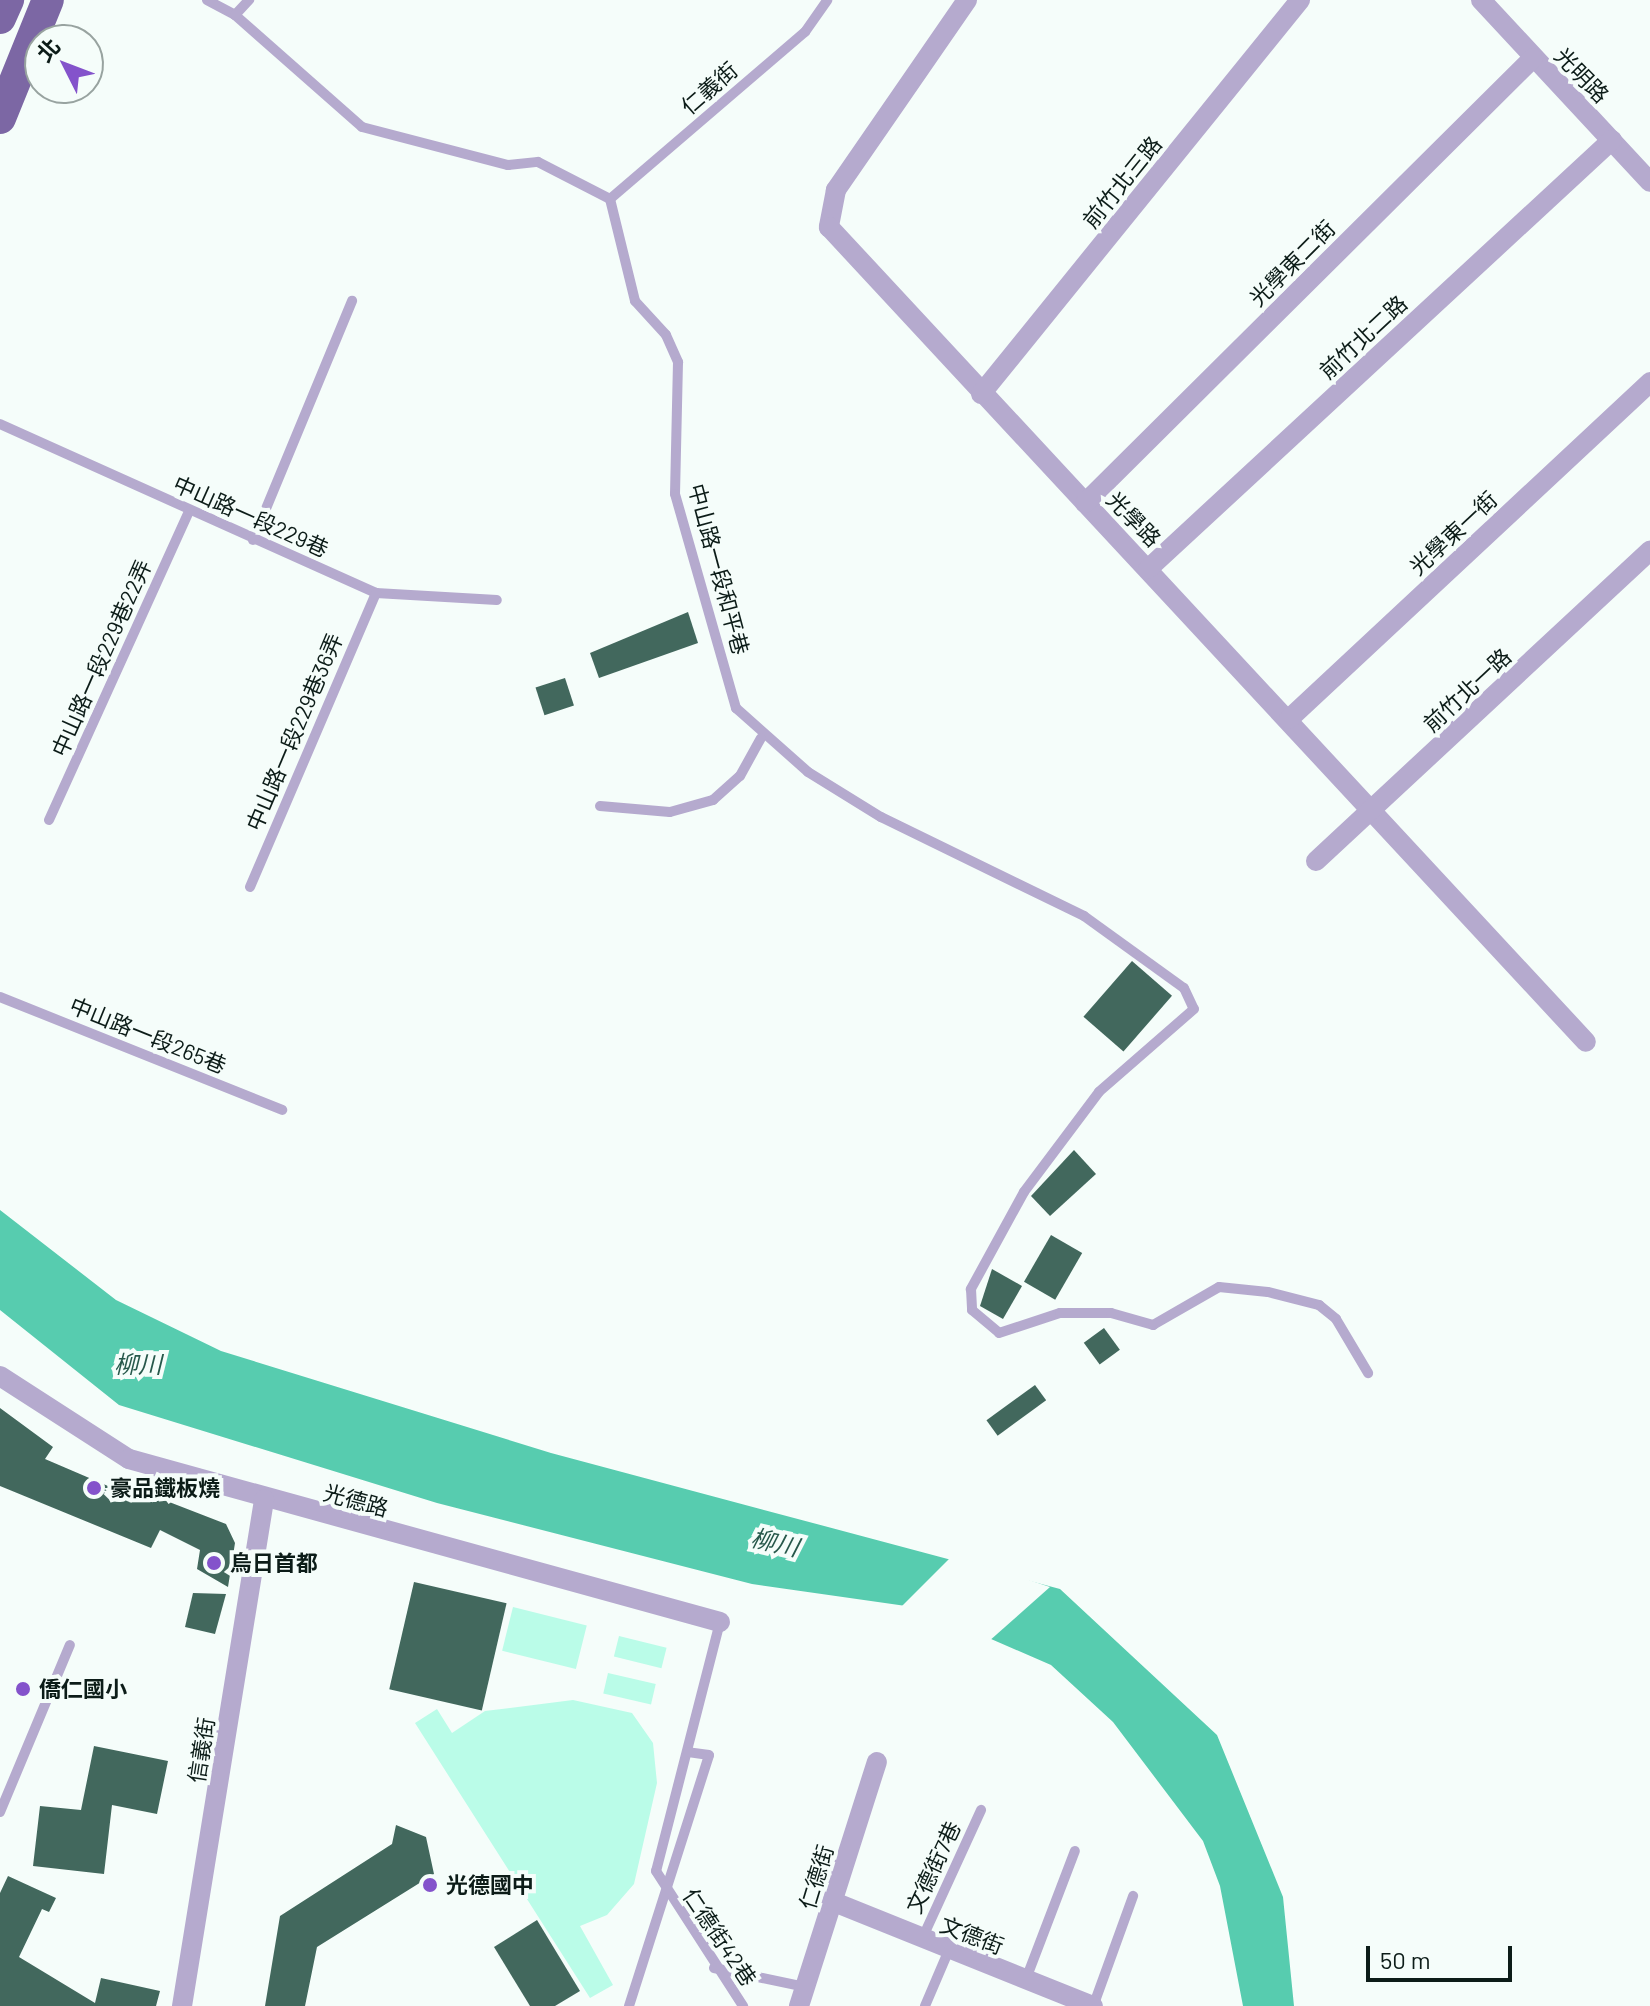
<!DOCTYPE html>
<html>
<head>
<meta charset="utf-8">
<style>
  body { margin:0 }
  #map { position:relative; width:1650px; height:2006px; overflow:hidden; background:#f5fdfa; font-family:Barlow,"Noto Sans TC",sans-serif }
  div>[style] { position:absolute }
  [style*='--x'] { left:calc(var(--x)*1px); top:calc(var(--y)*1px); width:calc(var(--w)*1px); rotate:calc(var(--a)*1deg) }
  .green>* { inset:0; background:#bafce8; transform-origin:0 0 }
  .water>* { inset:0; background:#57ccaf }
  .pier>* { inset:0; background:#f5fdfa }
  .building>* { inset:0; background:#42685d; transform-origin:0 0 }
  .service>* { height:10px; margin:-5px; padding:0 5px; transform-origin:5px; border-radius:5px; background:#b5aace }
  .minor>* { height:20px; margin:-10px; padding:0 10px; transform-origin:10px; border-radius:10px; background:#b5aace }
  .primary>* { height:32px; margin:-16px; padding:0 16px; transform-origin:16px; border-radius:16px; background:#7c67a4 }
  .dots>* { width:22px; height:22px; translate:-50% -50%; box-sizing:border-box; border:4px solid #f5fdfa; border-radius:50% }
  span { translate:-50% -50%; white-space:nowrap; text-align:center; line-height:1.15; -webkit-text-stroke:8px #f5fdfa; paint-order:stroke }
  .street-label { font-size:22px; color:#0c1c18 }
  .poi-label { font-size:22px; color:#0c1c18; font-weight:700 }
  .left { translate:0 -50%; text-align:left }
  .water-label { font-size:24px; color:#27584b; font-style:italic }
  .north { position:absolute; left:24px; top:24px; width:80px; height:80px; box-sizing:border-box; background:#f5fdfa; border:2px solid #98a3a0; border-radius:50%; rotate:312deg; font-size:22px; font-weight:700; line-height:32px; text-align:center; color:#0c1c18 }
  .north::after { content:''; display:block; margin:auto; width:28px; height:36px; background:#8453cb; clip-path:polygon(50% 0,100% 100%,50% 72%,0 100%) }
  .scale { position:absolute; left:1366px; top:1946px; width:146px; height:36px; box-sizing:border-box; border:4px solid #0c1c18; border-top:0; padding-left:10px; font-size:24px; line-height:28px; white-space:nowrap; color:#0c1c18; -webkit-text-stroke:6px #f5fdfa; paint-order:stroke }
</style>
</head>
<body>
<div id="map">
  <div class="green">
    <div style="left:513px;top:1607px;width:76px;height:45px;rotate:14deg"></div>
    <div style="left:619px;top:1636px;width:49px;height:21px;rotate:14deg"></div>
    <div style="left:608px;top:1673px;width:49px;height:21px;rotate:13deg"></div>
    <div style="clip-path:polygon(573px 1700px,632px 1713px,653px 1743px,657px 1783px,634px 1884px,607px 1915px,580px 1926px,613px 1985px,590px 1998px,415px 1723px,437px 1709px,452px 1733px,485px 1711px)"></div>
  </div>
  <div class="water">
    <div style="clip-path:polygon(0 1210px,116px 1300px,221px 1351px,551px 1453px,1060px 1589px,1217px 1735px,1283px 1897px,1294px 2006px,1243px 2006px,1220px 1886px,1203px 1841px,1113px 1722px,1051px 1665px,920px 1608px,752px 1584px,437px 1503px,119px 1405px,0 1310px)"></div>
  </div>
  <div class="pier">
    <div style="clip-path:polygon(953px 1555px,1050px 1587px,988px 1642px,901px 1607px)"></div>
  </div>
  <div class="building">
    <div style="clip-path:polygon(688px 612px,698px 643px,599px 678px,590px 653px)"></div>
    <div style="left:565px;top:678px;width:29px;height:31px;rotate:72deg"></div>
    <div style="left:1132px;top:961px;width:53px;height:74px;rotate:41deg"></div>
    <div style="clip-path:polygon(1074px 1150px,1096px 1174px,1050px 1216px,1031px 1196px)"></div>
    <div style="left:1051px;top:1235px;width:36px;height:54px;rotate:30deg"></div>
    <div style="clip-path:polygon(992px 1269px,1022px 1286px,1003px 1319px,980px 1306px)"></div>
    <div style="left:1104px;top:1328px;width:27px;height:25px;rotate:54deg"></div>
    <div style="left:1035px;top:1385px;width:19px;height:60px;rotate:54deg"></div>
    <div style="clip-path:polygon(0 1408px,53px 1447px,45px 1459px,143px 1501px,146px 1493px,226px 1524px,235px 1543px,228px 1587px,197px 1569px,200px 1550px,160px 1530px,151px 1548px,0 1486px)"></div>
    <div style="left:414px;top:1582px;width:95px;height:110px;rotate:13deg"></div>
    <div style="clip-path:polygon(193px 1593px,226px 1594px,215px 1634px,185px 1627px)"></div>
    <div style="clip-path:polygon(94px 1746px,168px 1761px,157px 1814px,112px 1805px,104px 1874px,33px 1866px,40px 1806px,81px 1810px)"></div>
    <div style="clip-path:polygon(396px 1825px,426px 1837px,434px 1874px,317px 1947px,305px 2006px,265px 2006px,280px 1916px,392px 1844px)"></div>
    <div style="clip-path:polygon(8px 1876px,56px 1898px,49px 1912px,42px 1909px,19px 1957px,95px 2003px,101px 1978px,160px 1991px,156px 2006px,0 2006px,0 1893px)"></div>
    <div style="clip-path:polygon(537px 1920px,580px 1991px,555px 2006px,530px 2006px,494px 1947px)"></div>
  </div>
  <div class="service">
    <div style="--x:207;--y:0;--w:32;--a:28"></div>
    <div style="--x:235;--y:15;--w:169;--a:41.4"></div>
    <div style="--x:362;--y:127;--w:151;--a:14.6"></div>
    <div style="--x:508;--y:165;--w:30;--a:-6"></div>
    <div style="--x:538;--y:162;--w:81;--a:27.2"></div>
    <div style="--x:610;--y:199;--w:105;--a:76.2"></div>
    <div style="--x:635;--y:301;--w:46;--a:47.6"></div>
    <div style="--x:666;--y:335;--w:30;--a:66"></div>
    <div style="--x:678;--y:362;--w:132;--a:91.3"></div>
    <div style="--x:675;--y:494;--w:223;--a:74.1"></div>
    <div style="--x:736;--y:708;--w:96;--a:41.6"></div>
    <div style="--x:808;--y:772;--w:86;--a:31.7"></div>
    <div style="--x:881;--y:817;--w:226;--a:26"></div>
    <div style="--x:1084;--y:916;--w:123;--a:35.8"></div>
    <div style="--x:1184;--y:988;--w:23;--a:65"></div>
    <div style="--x:1194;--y:1009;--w:126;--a:138.9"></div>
    <div style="--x:1099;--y:1092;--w:125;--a:126.9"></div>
    <div style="--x:1024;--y:1192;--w:111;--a:118.7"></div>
    <div style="--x:971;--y:1289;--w:21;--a:87"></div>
    <div style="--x:972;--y:1310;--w:35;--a:40"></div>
    <div style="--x:999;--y:1333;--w:64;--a:-18.2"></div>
    <div style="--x:1060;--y:1313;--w:51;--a:0"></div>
    <div style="--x:1111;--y:1313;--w:44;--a:15.9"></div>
    <div style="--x:1153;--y:1325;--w:76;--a:-29.9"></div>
    <div style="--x:1219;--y:1287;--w:49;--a:5.8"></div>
    <div style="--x:1268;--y:1292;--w:53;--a:14.3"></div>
    <div style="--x:1319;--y:1305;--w:22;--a:39"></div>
    <div style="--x:1336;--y:1319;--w:63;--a:59.3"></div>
    <div style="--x:235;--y:15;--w:21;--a:-47"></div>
    <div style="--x:610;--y:199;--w:257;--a:-40.6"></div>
    <div style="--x:805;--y:32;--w:39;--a:-55"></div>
    <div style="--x:0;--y:424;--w:412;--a:24.2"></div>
    <div style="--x:376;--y:593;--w:121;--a:3.3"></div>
    <div style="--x:253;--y:540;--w:259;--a:-67.5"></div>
    <div style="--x:600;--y:806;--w:70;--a:4.9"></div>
    <div style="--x:670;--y:812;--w:45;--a:-15.6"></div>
    <div style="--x:713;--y:800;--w:36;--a:-42"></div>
    <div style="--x:740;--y:776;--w:43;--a:-61.1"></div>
    <div style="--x:49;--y:820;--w:339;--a:-65.6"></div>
    <div style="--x:250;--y:887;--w:320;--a:-66.8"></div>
    <div style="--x:0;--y:997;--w:304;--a:21.8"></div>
    <div style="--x:720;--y:1622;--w:257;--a:104.4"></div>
    <div style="--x:656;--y:1871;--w:161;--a:57.2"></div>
    <div style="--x:0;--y:1812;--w:181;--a:-67.3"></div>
    <div style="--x:922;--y:1939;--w:142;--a:-65.4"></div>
    <div style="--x:714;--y:1968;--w:94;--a:11.7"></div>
    <div style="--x:1026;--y:1979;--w:137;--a:-69.1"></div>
    <div style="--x:1094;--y:2004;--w:115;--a:-70.1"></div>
    <div style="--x:629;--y:2006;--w:263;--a:-72.3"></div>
    <div style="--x:709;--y:1755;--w:21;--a:-172"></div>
    <div style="--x:925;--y:2006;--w:59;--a:-66.9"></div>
  </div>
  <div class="minor">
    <div style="--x:967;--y:0;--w:231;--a:124.6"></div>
    <div style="--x:836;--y:190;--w:38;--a:101"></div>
    <div style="--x:829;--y:227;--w:1112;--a:47.11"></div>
    <div style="--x:1481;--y:0;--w:248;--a:47.1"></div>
    <div style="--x:981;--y:394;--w:507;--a:-51"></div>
    <div style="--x:1085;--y:503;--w:631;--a:-44.81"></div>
    <div style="--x:1148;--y:569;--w:632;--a:-42.76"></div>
    <div style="--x:1289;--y:719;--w:494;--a:-43"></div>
    <div style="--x:1316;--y:861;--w:456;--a:-42.9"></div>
    <div style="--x:0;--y:1376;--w:153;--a:32.8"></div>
    <div style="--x:129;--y:1459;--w:613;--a:15.42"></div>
    <div style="--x:834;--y:1902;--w:279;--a:21.9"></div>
    <div style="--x:182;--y:2006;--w:513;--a:-80.79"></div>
    <div style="--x:799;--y:2006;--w:256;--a:-72.3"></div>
  </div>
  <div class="primary">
    <div style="--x:0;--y:18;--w:20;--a:-66"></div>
    <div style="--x:0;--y:118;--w:127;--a:-67.9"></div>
  </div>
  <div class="dots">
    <div style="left:94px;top:1488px;background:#8453cb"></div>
    <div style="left:214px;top:1563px;background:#8453cb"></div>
    <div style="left:23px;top:1689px;background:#8453cb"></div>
    <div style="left:430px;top:1885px;background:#8453cb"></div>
  </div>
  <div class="street-label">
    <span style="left:1582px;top:75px;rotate:46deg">光明路</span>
    <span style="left:709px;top:88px;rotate:-41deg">仁義街</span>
    <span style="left:1122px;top:182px;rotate:-51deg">前竹北三路</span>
    <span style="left:1292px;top:263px;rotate:-45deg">光學東二街</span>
    <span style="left:1363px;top:337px;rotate:-43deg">前竹北二路</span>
    <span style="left:251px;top:516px;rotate:24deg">中山路一段229巷</span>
    <span style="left:1134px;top:519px;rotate:46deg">光學路</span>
    <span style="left:1453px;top:533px;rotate:-43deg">光學東一街</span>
    <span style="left:719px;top:569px;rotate:75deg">中山路一段和平巷</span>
    <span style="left:101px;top:658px;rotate:-66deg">中山路一段229巷22弄</span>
    <span style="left:1467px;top:690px;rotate:-43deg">前竹北一路</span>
    <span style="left:294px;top:732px;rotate:-67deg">中山路一段229巷36弄</span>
    <span style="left:148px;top:1035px;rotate:22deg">中山路一段265巷</span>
    <span style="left:356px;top:1500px;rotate:15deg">光德路</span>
    <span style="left:201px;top:1750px;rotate:-81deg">信義街</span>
    <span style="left:933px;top:1867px;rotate:-65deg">文德街7巷</span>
    <span style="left:816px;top:1877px;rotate:-73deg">仁德街</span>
    <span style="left:972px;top:1935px;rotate:21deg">文德街</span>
    <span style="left:720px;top:1937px;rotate:56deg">仁德街42巷</span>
  </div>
  <div class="poi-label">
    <span class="left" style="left:110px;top:1488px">豪品鐵板燒</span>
    <span class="left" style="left:230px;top:1563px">烏日首都</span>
    <span class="left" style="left:39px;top:1689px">僑仁國小</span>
    <span class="left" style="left:446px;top:1885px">光德國中</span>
  </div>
  <div class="water-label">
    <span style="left:138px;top:1364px">柳川</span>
    <span style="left:775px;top:1542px;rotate:13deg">柳川</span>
  </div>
  <div class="north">北</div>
  <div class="scale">50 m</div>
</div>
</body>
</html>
